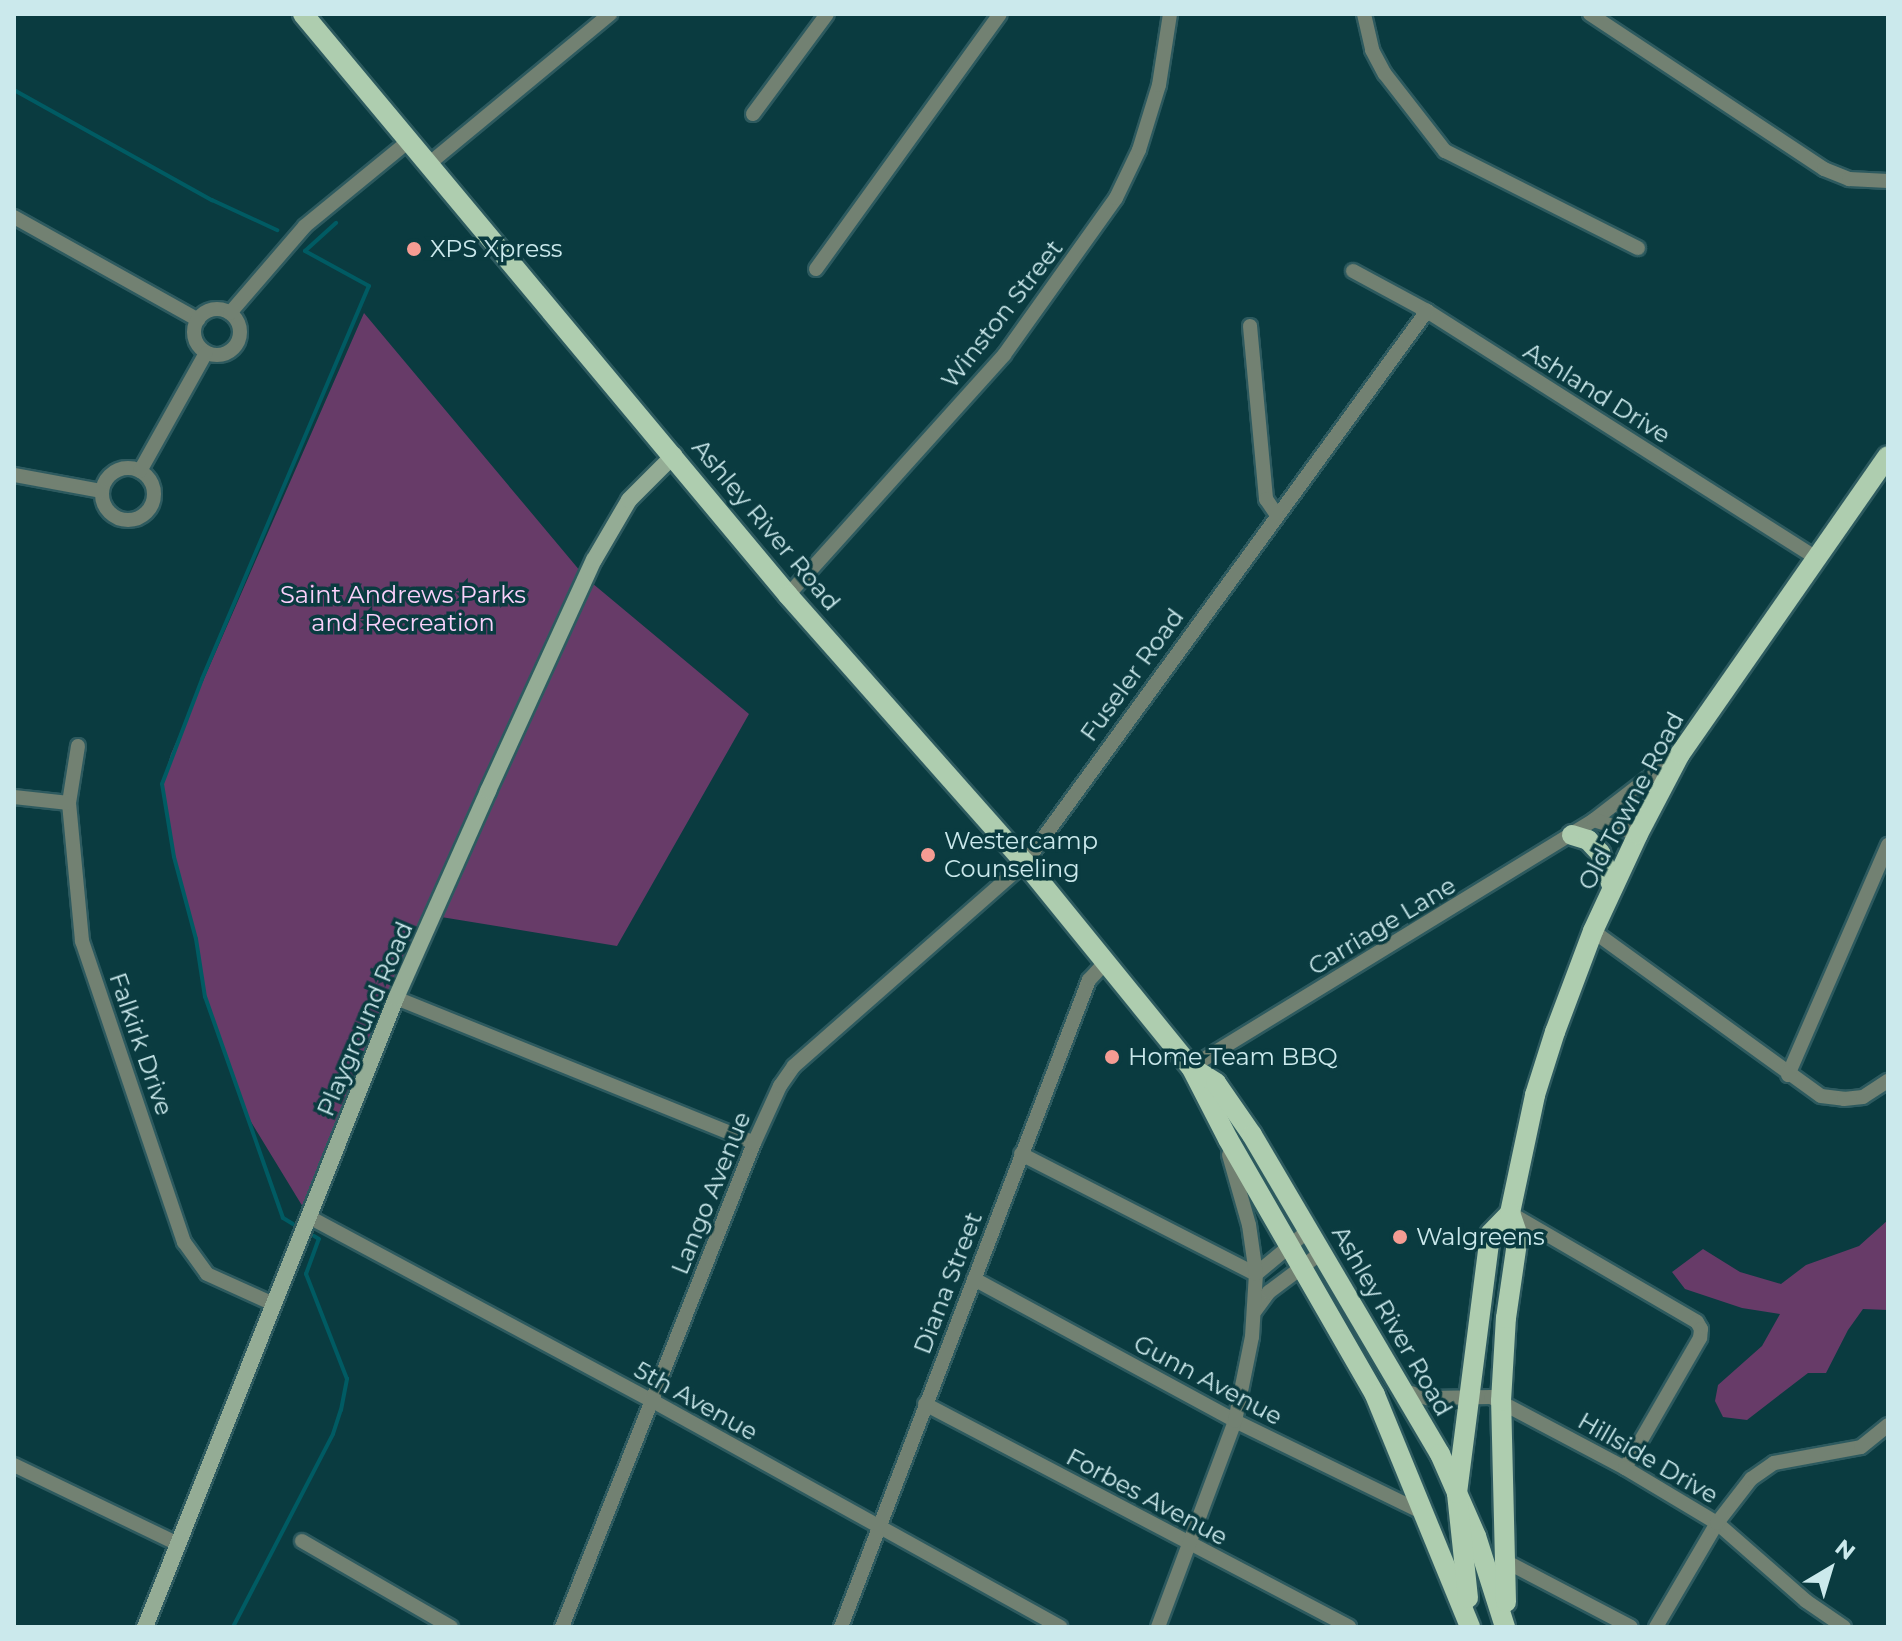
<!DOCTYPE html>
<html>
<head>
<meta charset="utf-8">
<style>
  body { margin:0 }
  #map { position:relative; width:1902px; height:1641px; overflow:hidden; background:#0a3b40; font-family:Montserrat,sans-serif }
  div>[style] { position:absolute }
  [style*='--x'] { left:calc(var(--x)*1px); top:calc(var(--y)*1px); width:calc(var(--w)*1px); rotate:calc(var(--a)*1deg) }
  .green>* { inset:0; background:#673b68 }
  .stream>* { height:4px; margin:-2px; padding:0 2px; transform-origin:2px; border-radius:2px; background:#005b63 }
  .roads { filter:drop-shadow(2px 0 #2d5a5f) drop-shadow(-2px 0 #2d5a5f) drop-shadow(0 2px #2d5a5f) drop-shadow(0 -2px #2d5a5f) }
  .street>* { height:14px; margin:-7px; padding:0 7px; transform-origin:7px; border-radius:7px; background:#728172 }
  .street>.ring { margin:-7px; padding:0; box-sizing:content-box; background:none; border:14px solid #728172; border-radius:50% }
  .secondary>* { height:16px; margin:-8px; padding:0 8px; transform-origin:8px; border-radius:8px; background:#94ac95 }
  .primary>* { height:20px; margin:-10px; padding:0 10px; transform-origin:10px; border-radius:10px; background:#aecdaf }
  .dots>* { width:22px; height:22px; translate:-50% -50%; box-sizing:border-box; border:4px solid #0a3b40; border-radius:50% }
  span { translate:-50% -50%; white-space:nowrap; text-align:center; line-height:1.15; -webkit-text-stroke:7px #0a3b40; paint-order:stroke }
  .poi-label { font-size:24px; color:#cbe9ec }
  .left { translate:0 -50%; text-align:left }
  .street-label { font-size:24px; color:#cbe9ec }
  .park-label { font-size:24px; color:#fbd1fb }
  .frame { position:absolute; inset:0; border:16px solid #cbe9ec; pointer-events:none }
  .north { position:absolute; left:1790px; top:1529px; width:80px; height:80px; -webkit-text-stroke:6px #0a3b40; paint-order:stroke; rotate:38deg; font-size:22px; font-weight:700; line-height:32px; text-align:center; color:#cbe9ec }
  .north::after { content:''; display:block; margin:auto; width:28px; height:36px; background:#cbe9ec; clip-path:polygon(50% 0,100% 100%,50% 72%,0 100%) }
</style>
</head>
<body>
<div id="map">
  <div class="green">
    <div style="clip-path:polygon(364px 313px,586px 578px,749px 714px,617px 946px,435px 916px,309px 1217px,248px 1117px,205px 997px,196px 939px,174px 857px,162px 784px,171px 754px)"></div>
    <div style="clip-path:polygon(1888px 1220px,1888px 1310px,1863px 1309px,1848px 1330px,1826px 1373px,1808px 1373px,1747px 1420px,1723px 1417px,1715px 1401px,1718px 1385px,1762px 1346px,1780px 1314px,1742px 1308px,1685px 1289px,1672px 1272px,1703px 1249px,1740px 1272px,1781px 1284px,1806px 1265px,1859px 1246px)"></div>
  </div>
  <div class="stream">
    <div style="--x:14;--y:90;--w:227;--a:29.1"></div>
    <div style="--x:212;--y:200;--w:72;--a:24.8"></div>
    <div style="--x:293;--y:1224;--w:12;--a:-149"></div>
    <div style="--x:283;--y:1218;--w:234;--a:-109.4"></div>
    <div style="--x:205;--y:997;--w:59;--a:-98.8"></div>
    <div style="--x:196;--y:939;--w:85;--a:-105"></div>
    <div style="--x:174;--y:857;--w:74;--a:-99.3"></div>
    <div style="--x:162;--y:784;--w:112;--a:-69.1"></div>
    <div style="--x:202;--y:679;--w:427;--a:-67"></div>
    <div style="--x:369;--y:286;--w:73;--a:-151.3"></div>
    <div style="--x:305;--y:251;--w:42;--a:-42.1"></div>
    <div style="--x:233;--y:1627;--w:217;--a:-62.6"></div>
    <div style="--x:333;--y:1434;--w:25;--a:-72"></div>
    <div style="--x:341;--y:1410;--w:32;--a:-79"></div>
    <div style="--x:347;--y:1379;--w:113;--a:-111.3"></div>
    <div style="--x:306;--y:1274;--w:37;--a:-70"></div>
    <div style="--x:319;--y:1239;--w:6;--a:-149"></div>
  </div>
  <div class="roads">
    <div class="street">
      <div style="--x:1364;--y:14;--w:37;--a:77"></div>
      <div style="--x:1372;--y:50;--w:27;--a:62"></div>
      <div style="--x:1385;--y:74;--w:98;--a:52.1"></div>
      <div style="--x:1445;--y:151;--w:216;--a:26.7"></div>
      <div style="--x:1590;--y:14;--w:281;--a:33.5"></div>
      <div style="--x:1824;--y:169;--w:27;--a:22"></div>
      <div style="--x:1849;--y:179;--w:39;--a:3"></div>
      <div style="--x:753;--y:114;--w:124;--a:-53.5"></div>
      <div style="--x:430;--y:163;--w:234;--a:-39.6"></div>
      <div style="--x:14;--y:217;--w:211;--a:29.2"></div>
      <div style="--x:816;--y:269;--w:314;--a:-54.2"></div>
      <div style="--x:1353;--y:271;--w:84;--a:28.4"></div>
      <div style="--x:1427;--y:311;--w:459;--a:32.4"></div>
      <div class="ring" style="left:194px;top:309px;width:32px;height:32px"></div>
      <div style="--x:230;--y:313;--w:115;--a:-49.2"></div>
      <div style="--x:305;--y:226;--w:136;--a:-39.3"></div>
      <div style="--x:1250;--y:326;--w:174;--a:84.7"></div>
      <div style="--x:1266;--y:499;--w:18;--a:56"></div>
      <div class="ring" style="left:102px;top:468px;width:38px;height:38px"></div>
      <div style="--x:140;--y:471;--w:135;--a:-60.8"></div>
      <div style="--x:14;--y:475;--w:88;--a:10.4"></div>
      <div style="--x:788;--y:595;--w:323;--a:-48"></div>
      <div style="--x:1004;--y:355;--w:193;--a:-54.5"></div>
      <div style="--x:1116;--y:198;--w:53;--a:-64.4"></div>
      <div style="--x:1139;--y:150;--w:68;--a:-72.9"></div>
      <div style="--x:1159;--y:85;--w:72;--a:-81.2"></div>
      <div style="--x:78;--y:746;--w:58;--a:99"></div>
      <div style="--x:69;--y:803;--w:139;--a:84.6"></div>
      <div style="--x:82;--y:941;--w:318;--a:71.3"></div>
      <div style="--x:184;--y:1242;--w:39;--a:54"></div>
      <div style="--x:207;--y:1274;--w:72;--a:24.4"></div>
      <div style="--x:14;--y:797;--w:55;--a:6.2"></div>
      <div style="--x:1594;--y:820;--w:100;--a:-37.7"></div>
      <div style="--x:1593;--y:931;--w:281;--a:35.9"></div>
      <div style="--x:1821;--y:1096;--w:23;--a:7"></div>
      <div style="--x:1844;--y:1099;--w:19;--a:-6"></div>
      <div style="--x:1863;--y:1097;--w:30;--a:-33"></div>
      <div style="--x:396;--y:998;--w:386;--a:22"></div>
      <div style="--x:1194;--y:1073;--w:7;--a:-117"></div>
      <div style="--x:1191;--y:1067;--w:473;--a:-31.5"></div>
      <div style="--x:1594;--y:820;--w:46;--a:17.7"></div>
      <div style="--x:1788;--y:1075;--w:251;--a:-66.5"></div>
      <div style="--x:1021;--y:1154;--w:264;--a:27.1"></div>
      <div style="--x:1510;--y:1213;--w:216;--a:30.2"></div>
      <div style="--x:1697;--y:1322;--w:8;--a:60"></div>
      <div style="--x:1701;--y:1329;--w:9;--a:96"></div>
      <div style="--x:1700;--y:1338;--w:150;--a:120"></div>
      <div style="--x:309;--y:1217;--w:388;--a:28.2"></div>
      <div style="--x:651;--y:1400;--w:468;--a:29"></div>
      <div style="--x:1256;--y:1274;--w:69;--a:-39.7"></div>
      <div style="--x:974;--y:1279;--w:297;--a:28.5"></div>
      <div style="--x:1235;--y:1421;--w:210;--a:26"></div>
      <div style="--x:1255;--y:1311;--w:24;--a:-54"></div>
      <div style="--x:1269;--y:1292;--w:66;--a:-37"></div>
      <div style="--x:1401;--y:1390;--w:28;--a:17"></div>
      <div style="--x:1428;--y:1398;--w:63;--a:-0.9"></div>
      <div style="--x:1491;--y:1397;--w:152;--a:27.9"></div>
      <div style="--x:1625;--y:1468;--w:107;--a:30.9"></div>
      <div style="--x:1717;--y:1523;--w:118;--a:41.2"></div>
      <div style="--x:1806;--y:1601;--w:46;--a:34.4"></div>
      <div style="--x:925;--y:1404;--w:479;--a:27.7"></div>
      <div style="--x:14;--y:1465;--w:180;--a:25.7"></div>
      <div style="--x:302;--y:1541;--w:172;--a:30"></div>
      <div style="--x:1503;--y:1560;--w:144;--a:27.6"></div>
      <div style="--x:562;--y:1627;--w:521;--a:-68.36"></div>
      <div style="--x:754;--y:1143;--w:63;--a:-65.5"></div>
      <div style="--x:780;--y:1086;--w:24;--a:-55"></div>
      <div style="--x:794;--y:1066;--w:308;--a:-41.3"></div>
      <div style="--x:1025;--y:863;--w:683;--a:-53.94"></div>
      <div style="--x:841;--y:1627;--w:693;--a:-69.03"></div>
      <div style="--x:1089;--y:980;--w:26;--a:-47"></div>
      <div style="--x:1158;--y:1627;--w:220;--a:-69.5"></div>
      <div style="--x:1235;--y:1421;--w:86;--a:-78.6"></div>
      <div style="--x:1252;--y:1337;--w:63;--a:-86.4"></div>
      <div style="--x:1256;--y:1274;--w:49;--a:-98.1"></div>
      <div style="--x:1249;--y:1225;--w:73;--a:-105.9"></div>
      <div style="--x:1656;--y:1627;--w:121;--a:-59.6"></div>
      <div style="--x:1717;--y:1523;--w:56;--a:-52.3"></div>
      <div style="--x:1751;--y:1479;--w:28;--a:-35"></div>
      <div style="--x:1774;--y:1463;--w:88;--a:-10.4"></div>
      <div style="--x:1861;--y:1447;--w:35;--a:-39"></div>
    </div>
    <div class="secondary">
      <div style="--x:145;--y:1627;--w:677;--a:-68.25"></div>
      <div style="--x:396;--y:998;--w:227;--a:-66"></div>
      <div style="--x:488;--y:791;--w:254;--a:-65.4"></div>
      <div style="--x:594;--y:560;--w:69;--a:-59.7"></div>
      <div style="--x:629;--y:500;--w:64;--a:-45"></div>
    </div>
    <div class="primary">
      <div style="--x:303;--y:14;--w:757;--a:50.15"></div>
      <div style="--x:788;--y:595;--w:358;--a:48.5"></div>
      <div style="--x:1025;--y:863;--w:263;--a:50.9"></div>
      <div style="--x:1191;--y:1067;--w:81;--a:62.8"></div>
      <div style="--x:1228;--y:1139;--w:295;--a:60.1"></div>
      <div style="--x:1375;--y:1395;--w:251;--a:67.7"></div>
      <div style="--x:1572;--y:835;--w:17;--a:17"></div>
      <div style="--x:1588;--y:840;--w:18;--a:47"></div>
      <div style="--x:1600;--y:853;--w:37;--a:70"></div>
      <div style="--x:1194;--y:1069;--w:26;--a:32"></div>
      <div style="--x:1216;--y:1083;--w:63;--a:55.3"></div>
      <div style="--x:1252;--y:1135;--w:370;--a:59.5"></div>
      <div style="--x:1440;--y:1454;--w:90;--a:66.3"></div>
      <div style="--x:1476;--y:1536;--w:96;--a:72.3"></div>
      <div style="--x:1510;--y:1213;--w:121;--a:-78"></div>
      <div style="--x:1535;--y:1095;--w:66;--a:-72.4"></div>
      <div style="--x:1555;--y:1032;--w:108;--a:-69.4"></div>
      <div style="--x:1593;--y:931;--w:107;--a:-65.1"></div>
      <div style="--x:1638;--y:834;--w:90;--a:-62.3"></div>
      <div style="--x:1680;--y:754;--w:363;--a:-55.1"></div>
      <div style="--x:1468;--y:1598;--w:106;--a:-96"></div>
      <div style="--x:1457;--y:1493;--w:261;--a:-82.7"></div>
      <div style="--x:1490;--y:1234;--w:29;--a:-46"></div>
      <div style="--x:1506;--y:1602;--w:201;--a:-91.4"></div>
      <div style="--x:1501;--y:1401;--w:83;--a:-86.6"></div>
      <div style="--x:1506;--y:1318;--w:83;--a:-81.7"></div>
      <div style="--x:1518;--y:1236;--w:24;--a:-109"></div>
    </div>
  </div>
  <div class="dots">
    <div style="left:414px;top:249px;background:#f59c93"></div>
    <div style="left:928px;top:855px;background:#f59c93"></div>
    <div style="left:1112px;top:1057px;background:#f59c93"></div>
    <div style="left:1400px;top:1237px;background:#f59c93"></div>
  </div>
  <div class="poi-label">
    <span class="left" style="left:430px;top:249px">XPS Xpress</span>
    <span class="left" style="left:944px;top:855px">Westercamp<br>Counseling</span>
    <span class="left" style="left:1128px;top:1057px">Home Team BBQ</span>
    <span class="left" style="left:1416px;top:1237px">Walgreens</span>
  </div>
  <div class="street-label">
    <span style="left:1002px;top:314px;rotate:-52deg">Winston Street</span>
    <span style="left:1597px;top:393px;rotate:32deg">Ashland Drive</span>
    <span style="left:766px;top:525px;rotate:50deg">Ashley River Road</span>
    <span style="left:1132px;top:675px;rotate:-54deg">Fuseler Road</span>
    <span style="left:1631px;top:801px;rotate:-62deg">Old Towne Road</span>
    <span style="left:1382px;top:926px;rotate:-31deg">Carriage Lane</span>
    <span style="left:365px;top:1019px;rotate:-67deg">Playground Road</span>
    <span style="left:141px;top:1044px;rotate:71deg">Falkirk Drive</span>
    <span style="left:711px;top:1193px;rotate:-68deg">Lango Avenue</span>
    <span style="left:948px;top:1283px;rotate:-69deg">Diana Street</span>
    <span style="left:1392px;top:1321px;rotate:60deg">Ashley River Road</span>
    <span style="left:1208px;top:1380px;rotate:28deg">Gunn Avenue</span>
    <span style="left:696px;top:1401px;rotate:29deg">5th Avenue</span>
    <span style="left:1648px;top:1458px;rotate:30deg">Hillside Drive</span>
    <span style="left:1147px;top:1497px;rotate:28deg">Forbes Avenue</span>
  </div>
  <div class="park-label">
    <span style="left:403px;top:609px">Saint Andrews Parks<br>and Recreation</span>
  </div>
  <div class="frame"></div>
  <div class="north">N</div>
</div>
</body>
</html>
